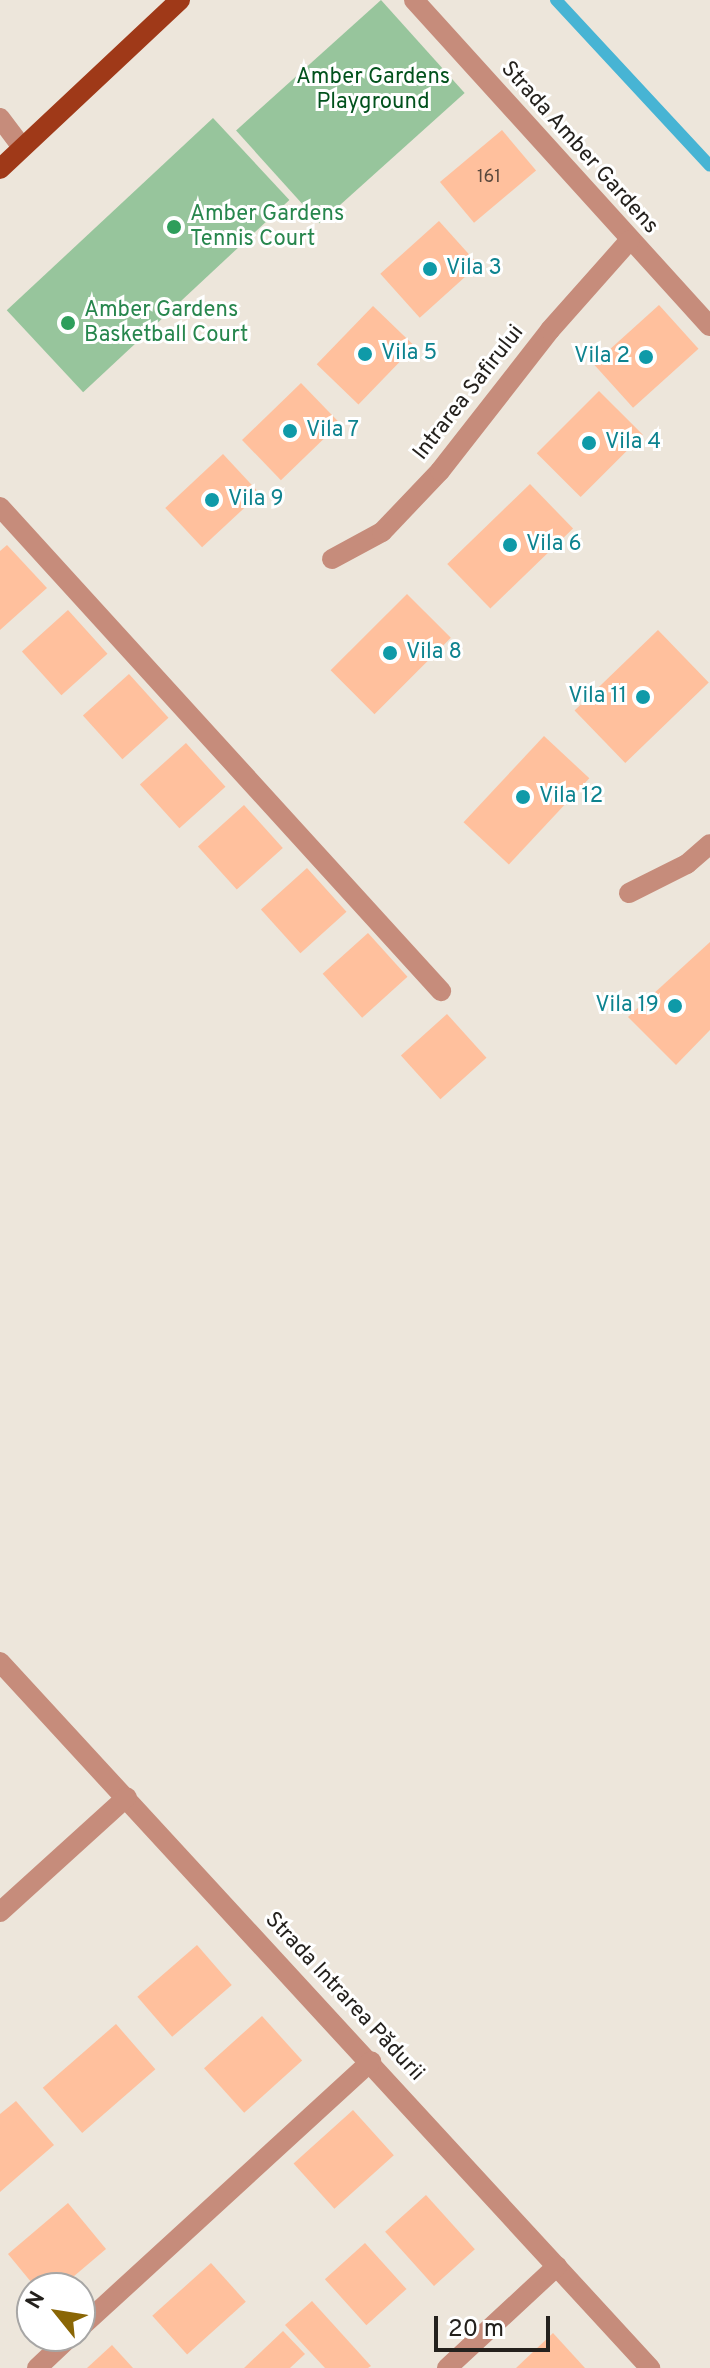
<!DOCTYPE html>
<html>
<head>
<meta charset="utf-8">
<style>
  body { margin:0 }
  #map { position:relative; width:710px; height:2368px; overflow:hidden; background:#ede6db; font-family:Overpass,sans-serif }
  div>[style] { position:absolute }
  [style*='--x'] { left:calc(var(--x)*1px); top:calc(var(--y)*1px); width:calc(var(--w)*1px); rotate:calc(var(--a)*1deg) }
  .green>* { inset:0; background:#97c59c; transform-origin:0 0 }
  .stream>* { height:12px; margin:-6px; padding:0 6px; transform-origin:6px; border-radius:6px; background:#47b4d4 }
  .building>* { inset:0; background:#ffc09d; transform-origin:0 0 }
  .minor>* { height:20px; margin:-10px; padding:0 10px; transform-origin:10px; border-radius:10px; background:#c68c7b }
  .major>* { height:20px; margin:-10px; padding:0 10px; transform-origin:10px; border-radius:10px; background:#9f3918 }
  .dots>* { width:22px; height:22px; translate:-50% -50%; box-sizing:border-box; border:4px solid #fff; border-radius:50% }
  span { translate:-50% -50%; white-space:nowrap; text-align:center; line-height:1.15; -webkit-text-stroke:6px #fff; paint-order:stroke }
  .number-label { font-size:18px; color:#5b493d }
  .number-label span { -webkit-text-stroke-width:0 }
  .park-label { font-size:22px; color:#02521d }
  .street-label { font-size:22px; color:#24211d }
  .leisure-label { font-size:22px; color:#27864d }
  .left { translate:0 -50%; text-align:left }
  .culture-label { font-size:22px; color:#0d838f }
  .right { translate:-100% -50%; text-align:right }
  .north { position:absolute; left:16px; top:2272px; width:80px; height:80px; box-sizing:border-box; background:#fff; border:2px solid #a7a6a5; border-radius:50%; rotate:300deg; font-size:22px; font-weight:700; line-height:32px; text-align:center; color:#24211d }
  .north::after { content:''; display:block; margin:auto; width:28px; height:36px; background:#8a6605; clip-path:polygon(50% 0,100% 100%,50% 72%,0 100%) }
  .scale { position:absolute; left:434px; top:2316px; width:116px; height:36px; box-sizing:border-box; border:4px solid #24211d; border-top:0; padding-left:10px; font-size:24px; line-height:28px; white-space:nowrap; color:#24211d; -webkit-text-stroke:6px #fff; paint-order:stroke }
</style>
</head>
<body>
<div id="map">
  <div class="green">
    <div style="left:381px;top:0;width:125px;height:195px;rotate:48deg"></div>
    <div style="left:213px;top:118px;width:112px;height:282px;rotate:47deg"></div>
  </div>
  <div class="stream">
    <div style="--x:556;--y:0;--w:226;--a:47.1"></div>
  </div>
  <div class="building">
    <div style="left:502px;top:130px;width:53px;height:81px;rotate:50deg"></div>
    <div style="left:439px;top:221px;width:59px;height:79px;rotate:48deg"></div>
    <div style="left:659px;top:305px;width:59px;height:88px;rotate:48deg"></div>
    <div style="left:373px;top:306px;width:58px;height:81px;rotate:44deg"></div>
    <div style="left:301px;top:383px;width:56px;height:82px;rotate:46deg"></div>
    <div style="left:599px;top:391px;width:62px;height:88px;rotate:45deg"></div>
    <div style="left:223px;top:454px;width:54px;height:79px;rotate:47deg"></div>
    <div style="left:530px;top:484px;width:62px;height:115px;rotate:46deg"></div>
    <div style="clip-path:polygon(7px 545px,47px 588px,0 630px,0 551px)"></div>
    <div style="left:407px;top:594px;width:62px;height:108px;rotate:45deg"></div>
    <div style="left:68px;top:610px;width:59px;height:62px;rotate:48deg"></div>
    <div style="left:658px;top:630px;width:73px;height:116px;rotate:46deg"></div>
    <div style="left:129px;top:674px;width:59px;height:62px;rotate:48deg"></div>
    <div style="left:544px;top:736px;width:62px;height:118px;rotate:43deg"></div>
    <div style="left:186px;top:743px;width:59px;height:62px;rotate:48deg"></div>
    <div style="left:244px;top:805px;width:58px;height:62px;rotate:48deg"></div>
    <div style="left:307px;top:868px;width:59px;height:62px;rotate:48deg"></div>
    <div style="left:368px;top:933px;width:59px;height:61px;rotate:48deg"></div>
    <div style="clip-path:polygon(710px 942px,710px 1030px,676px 1065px,628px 1017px)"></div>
    <div style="left:447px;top:1014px;width:59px;height:62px;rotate:48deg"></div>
    <div style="left:197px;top:1945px;width:53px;height:79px;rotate:49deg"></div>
    <div style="left:262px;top:2016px;width:60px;height:78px;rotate:48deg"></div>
    <div style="left:116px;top:2024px;width:60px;height:97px;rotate:49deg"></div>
    <div style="clip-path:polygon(16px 2101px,54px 2145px,0 2192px,0 2114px)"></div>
    <div style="left:353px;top:2110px;width:61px;height:80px;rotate:48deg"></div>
    <div style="left:426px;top:2195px;width:73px;height:55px;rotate:48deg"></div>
    <div style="clip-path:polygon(68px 2203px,106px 2249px,60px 2288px,36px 2288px,8px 2254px)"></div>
    <div style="left:365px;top:2243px;width:62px;height:54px;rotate:48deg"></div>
    <div style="left:211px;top:2263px;width:52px;height:79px;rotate:48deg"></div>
    <div style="clip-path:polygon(312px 2301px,371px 2366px,368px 2368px,325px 2368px,285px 2325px)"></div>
    <div style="clip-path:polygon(283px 2331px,305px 2354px,290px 2368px,244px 2368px)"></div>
    <div style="clip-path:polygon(553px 2333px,585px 2368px,516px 2368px)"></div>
    <div style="clip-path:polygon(112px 2345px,133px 2368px,87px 2368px)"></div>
  </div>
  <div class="minor">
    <div style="--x:414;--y:0;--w:440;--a:47.8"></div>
    <div style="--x:0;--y:118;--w:36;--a:53"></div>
    <div style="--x:0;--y:507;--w:655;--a:47.66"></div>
    <div style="--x:332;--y:559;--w:57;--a:-28.4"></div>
    <div style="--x:382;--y:532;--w:84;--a:-46.4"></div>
    <div style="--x:440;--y:471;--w:179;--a:-52"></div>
    <div style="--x:550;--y:330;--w:120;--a:-48.4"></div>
    <div style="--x:629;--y:893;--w:65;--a:-26.6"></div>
    <div style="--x:687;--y:864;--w:30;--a:-41"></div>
    <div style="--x:0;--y:1662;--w:960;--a:47.36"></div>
    <div style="--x:0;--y:1912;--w:171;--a:-42.2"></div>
    <div style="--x:80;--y:2328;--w:395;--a:-42.5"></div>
    <div style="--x:37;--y:2368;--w:47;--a:-43.3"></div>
    <div style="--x:447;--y:2368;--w:150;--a:-42.8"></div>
  </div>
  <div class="major">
    <div style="--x:0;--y:169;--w:247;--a:-43.2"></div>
  </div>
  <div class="dots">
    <div style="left:174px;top:227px;background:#2e9e5b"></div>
    <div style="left:430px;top:269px;background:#0f9aa8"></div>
    <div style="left:68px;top:323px;background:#2e9e5b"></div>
    <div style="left:365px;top:354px;background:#0f9aa8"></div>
    <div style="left:646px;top:357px;background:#0f9aa8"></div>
    <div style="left:290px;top:431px;background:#0f9aa8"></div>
    <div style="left:589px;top:443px;background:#0f9aa8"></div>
    <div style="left:212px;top:500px;background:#0f9aa8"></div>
    <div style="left:510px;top:545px;background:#0f9aa8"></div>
    <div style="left:390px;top:653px;background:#0f9aa8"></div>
    <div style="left:643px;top:697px;background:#0f9aa8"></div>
    <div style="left:523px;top:797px;background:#0f9aa8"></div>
    <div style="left:675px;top:1006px;background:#0f9aa8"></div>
  </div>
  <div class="number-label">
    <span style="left:489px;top:178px">161</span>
  </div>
  <div class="park-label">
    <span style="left:373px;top:90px">Amber Gardens<br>Playground</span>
  </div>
  <div class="street-label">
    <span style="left:579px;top:148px;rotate:48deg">Strada Amber Gardens</span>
    <span style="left:469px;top:393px;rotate:-52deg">Intrarea Safirului</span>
    <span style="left:344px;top:1997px;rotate:47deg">Strada Intrarea Pădurii</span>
  </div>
  <div class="leisure-label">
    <span class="left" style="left:190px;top:227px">Amber Gardens<br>Tennis Court</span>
    <span class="left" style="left:84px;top:323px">Amber Gardens<br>Basketball Court</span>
  </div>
  <div class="culture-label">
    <span class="left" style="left:446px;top:269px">Vila 3</span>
    <span class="left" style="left:381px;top:354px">Vila 5</span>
    <span class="right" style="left:630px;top:357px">Vila 2</span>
    <span class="left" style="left:306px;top:431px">Vila 7</span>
    <span class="left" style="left:605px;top:443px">Vila 4</span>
    <span class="left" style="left:228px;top:500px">Vila 9</span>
    <span class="left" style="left:526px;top:545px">Vila 6</span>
    <span class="left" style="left:406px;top:653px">Vila 8</span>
    <span class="right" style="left:627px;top:697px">Vila 11</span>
    <span class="left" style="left:539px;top:797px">Vila 12</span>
    <span class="right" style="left:659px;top:1006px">Vila 19</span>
  </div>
  <div class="north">N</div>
  <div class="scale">20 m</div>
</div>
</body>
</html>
